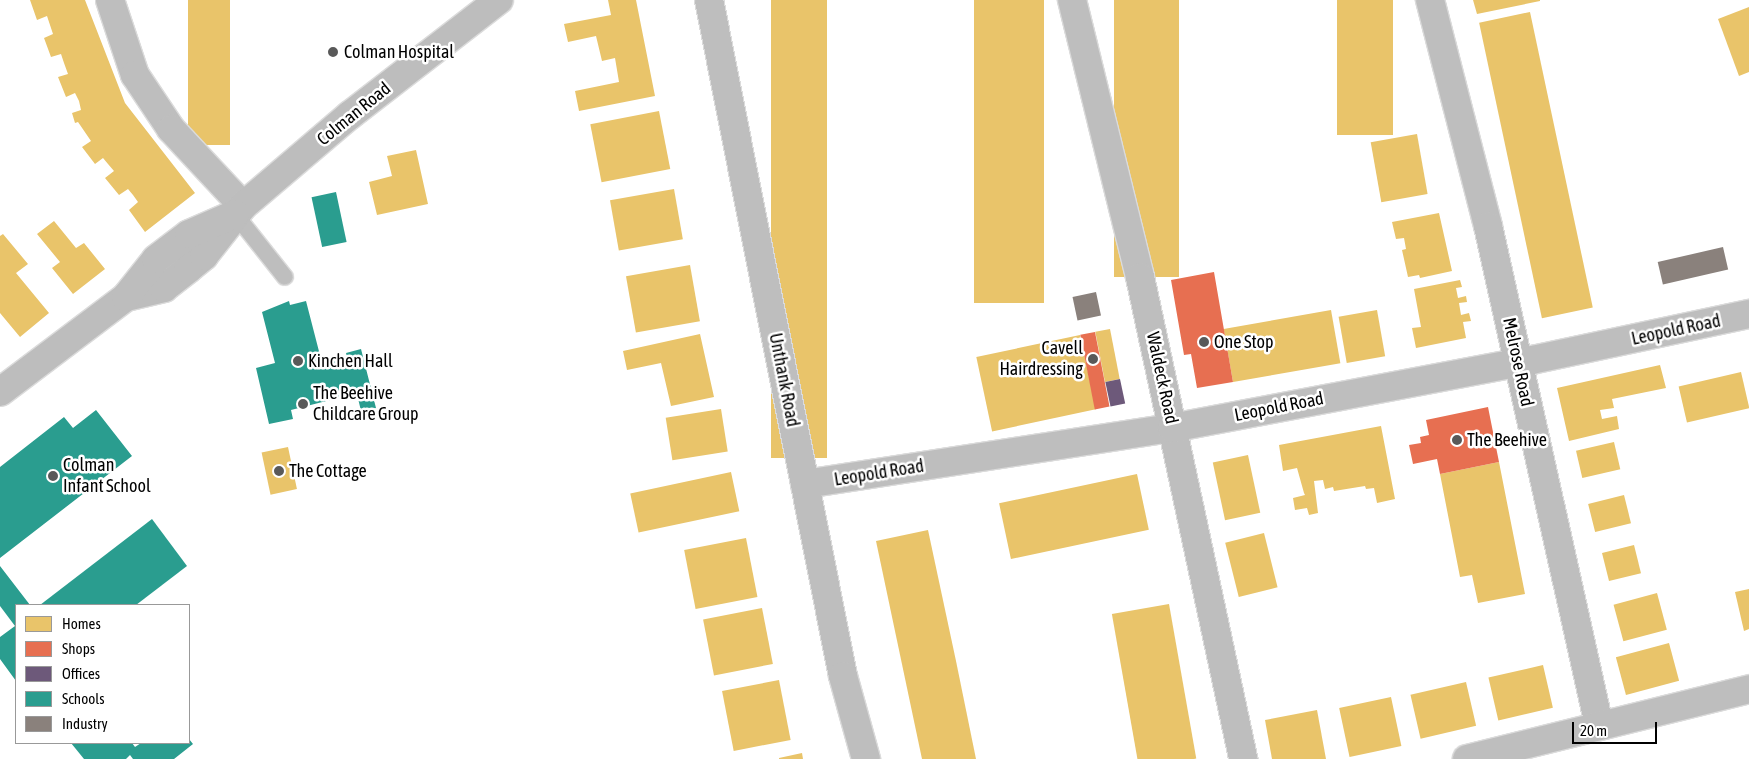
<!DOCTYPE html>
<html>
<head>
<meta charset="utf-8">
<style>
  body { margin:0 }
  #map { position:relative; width:1749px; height:759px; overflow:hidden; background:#fff; font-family:"Asap Condensed",sans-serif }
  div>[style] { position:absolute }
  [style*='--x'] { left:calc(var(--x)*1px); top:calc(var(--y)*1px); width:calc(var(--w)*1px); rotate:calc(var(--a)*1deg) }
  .homes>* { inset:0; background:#e9c46a; transform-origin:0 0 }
  .shops>* { inset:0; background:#e76f51; transform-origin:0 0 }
  .offices>* { inset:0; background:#6d597a; transform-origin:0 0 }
  .schools>* { inset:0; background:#2a9d8f; transform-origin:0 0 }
  .industry>* { inset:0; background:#8a817c; transform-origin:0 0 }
  .roads { filter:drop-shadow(1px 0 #dbdbdb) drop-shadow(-1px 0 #dbdbdb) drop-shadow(0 1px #dbdbdb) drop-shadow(0 -1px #dbdbdb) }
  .service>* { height:16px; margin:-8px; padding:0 8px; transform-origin:8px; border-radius:8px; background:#bebebe }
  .minor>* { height:28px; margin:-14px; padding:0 14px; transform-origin:14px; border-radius:14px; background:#bebebe }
  .tertiary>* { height:28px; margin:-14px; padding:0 14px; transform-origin:14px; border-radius:14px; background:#bebebe }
  .trunk>* { height:28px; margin:-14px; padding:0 14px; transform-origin:14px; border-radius:14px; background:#bdbdbd }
  .dots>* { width:14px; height:14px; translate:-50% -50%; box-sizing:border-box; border:2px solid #fff; border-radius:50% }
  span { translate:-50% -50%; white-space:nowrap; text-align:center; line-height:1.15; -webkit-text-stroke:5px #fff; paint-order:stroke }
  .poi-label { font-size:18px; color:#000 }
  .left { translate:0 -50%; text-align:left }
  .right { translate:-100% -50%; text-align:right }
  .street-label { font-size:18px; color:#000 }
  .legend { position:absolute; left:15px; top:604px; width:175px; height:140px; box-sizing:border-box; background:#fff; border:1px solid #999; margin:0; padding:6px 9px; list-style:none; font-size:15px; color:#000 }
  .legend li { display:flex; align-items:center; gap:10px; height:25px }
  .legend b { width:25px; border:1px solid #999 }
  .scale { position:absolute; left:1572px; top:722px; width:85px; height:22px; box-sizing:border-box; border:2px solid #000; border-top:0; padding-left:6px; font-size:15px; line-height:18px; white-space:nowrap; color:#000; -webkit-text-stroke:4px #fff; paint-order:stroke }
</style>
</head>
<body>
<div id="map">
  <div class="homes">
    <div style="clip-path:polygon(30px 0,85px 0,125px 103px,195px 193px,145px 232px,129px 210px,138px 202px,133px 195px,128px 189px,119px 195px,105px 178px,114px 171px,108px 164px,103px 158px,95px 164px,82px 147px,91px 141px,78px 122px,75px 123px,72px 113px,81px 110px,79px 101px,75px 93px,66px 97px,58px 77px,68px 74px,64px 63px,61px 54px,51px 57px,44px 38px,53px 34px,47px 16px,37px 20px)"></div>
    <div style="left:188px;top:0;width:42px;height:145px"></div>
    <div style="clip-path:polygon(608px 0,636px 0,655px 96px,579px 111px,575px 91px,619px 82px,615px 58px,602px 61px,596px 36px,568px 42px,564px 24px,611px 15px)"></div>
    <div style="left:771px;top:0;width:56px;height:458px"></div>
    <div style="left:974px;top:0;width:70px;height:303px"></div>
    <div style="left:1114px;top:0;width:65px;height:277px"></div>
    <div style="left:1337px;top:0;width:56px;height:135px"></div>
    <div style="clip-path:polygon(1473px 0,1540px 0,1540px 1px,1477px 14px)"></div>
    <div style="clip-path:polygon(1749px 7px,1749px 72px,1739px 76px,1718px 19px)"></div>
    <div style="left:1530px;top:12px;width:302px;height:52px;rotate:78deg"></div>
    <div style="left:659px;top:111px;width:59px;height:70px;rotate:79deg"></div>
    <div style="left:1417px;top:134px;width:61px;height:47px;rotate:80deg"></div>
    <div style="clip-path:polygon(416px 150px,428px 204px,377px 215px,369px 182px,392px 176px,387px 156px)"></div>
    <div style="left:674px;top:189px;width:51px;height:65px;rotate:80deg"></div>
    <div style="clip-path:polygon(1439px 213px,1452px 271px,1420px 278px,1419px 275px,1408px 277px,1402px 250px,1406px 249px,1404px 238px,1396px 239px,1392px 222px)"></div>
    <div style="clip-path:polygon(54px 221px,76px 248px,84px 243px,105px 269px,73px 294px,52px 268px,60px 262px,37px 234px)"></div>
    <div style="clip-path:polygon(3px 234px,28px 264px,16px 273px,49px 313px,20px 337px,0 313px,0 236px)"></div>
    <div style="left:690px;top:265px;width:57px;height:65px;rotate:80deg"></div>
    <div style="clip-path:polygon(1460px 280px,1462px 287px,1456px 288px,1458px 298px,1466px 296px,1467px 302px,1459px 303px,1461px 315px,1469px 313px,1471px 321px,1463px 322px,1466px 338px,1416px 348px,1412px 328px,1421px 327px,1414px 289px)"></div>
    <div style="left:1331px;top:310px;width:54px;height:109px;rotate:80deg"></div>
    <div style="left:1377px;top:310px;width:47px;height:39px;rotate:80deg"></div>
    <div style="left:1110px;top:329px;width:51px;height:15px;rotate:79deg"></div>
    <div style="clip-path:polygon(700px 334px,714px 397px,671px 406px,661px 363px,627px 370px,623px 351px)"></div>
    <div style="left:1080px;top:335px;width:76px;height:106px;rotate:78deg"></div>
    <div style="clip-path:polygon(1660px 365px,1666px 388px,1612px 399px,1614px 408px,1600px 410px,1602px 419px,1617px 416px,1619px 429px,1569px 441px,1557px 388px)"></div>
    <div style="left:1741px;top:372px;width:37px;height:64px;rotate:77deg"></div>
    <div style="left:721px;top:409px;width:43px;height:56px;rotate:81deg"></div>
    <div style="clip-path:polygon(1381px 426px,1395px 499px,1377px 503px,1374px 488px,1366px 489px,1365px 486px,1334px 491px,1333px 487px,1325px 489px,1323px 480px,1314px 481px,1318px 513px,1309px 515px,1307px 508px,1295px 510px,1293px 498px,1305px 495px,1304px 493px,1297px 468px,1283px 471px,1279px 445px)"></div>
    <div style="left:1614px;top:442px;width:28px;height:39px;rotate:77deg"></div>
    <div style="left:288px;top:447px;width:43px;height:27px;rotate:78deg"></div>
    <div style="left:1248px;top:455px;width:59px;height:36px;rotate:78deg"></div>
    <div style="clip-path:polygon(1499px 462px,1525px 594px,1478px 603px,1472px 575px,1460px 577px,1440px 474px)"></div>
    <div style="left:731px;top:472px;width:40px;height:103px;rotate:78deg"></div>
    <div style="left:1137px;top:474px;width:57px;height:141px;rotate:78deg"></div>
    <div style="left:1624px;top:495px;width:29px;height:37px;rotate:76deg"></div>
    <div style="clip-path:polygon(928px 530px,956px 661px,976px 759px,922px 759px,880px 560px,876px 541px)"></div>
    <div style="left:1264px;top:533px;width:56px;height:40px;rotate:76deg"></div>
    <div style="left:746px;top:538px;width:60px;height:63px;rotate:79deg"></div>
    <div style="left:1634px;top:545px;width:29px;height:33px;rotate:76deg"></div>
    <div style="clip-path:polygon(1749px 589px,1749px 629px,1744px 631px,1735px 592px)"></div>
    <div style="left:1657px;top:593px;width:38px;height:45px;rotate:75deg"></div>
    <div style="left:1169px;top:604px;width:157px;height:58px;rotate:80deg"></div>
    <div style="left:762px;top:608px;width:57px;height:60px;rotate:79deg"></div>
    <div style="left:1669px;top:643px;width:39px;height:55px;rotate:75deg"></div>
    <div style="left:1543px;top:665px;width:44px;height:56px;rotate:77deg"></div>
    <div style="left:779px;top:680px;width:61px;height:58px;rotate:79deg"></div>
    <div style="left:1466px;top:682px;width:45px;height:57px;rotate:77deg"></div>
    <div style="left:1391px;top:697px;width:50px;height:53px;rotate:78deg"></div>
    <div style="clip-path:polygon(1317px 710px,1326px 759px,1272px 759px,1265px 720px)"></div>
    <div style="clip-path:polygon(802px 753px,803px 759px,779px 759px,779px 758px)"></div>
  </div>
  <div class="shops">
    <div style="clip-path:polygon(1214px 272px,1233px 382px,1197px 388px,1191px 354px,1184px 355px,1171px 280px)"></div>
    <div style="left:1095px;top:332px;width:76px;height:15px;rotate:79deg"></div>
    <div style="clip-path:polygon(1488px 407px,1499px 462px,1440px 474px,1437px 459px,1413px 464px,1409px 445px,1421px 443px,1420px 437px,1429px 435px,1426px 420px)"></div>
  </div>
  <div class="offices">
    <div style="left:1120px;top:379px;width:25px;height:15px;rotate:78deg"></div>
  </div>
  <div class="schools">
    <div style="left:336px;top:192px;width:51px;height:25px;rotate:78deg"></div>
    <div style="clip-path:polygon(289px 301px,290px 305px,306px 301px,322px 363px,337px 360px,339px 367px,349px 364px,346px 353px,361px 349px,376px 408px,361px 411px,356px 390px,346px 393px,346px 396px,291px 410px,293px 419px,269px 424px,256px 368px,275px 363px,262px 312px)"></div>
    <div style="clip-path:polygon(96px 410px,132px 456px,0 558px,0 467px,64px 417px,73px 428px)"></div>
    <div style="clip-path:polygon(152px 519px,187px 566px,136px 605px,40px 605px)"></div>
    <div style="clip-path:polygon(0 566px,30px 605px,16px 605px,16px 681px,0 659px,0 637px,15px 626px,0 606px)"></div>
    <div style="clip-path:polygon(189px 739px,193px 744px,174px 759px,133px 759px,130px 755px,126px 759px,84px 759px,71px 743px,132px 743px,135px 747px,141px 743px,189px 743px)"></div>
  </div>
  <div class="industry">
    <div style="left:1723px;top:247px;width:23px;height:67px;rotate:77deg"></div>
    <div style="left:1096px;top:292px;width:24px;height:24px;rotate:78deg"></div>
  </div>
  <div class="roads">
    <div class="service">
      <div style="--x:235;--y:214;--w:80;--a:51.6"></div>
    </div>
    <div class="minor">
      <div style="--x:110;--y:0;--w:79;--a:71.6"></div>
      <div style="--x:135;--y:75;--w:65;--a:56.3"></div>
      <div style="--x:171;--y:129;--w:105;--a:46.9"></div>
      <div style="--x:1072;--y:0;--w:285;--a:76.2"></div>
      <div style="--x:1140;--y:277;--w:493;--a:77.9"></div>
      <div style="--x:1430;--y:0;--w:233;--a:75.6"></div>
      <div style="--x:1488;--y:226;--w:511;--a:77.46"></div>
      <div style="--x:805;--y:484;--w:371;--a:-8.7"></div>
      <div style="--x:1172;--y:428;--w:366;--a:-10.7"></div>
      <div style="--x:1532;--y:360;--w:222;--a:-12"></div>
      <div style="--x:1467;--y:759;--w:291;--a:-13.9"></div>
    </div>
    <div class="tertiary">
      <div style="--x:709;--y:0;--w:689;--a:78.79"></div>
      <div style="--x:843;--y:676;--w:86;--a:74.5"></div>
    </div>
    <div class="trunk">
      <div style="--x:126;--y:297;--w:39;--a:-13"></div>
      <div style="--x:164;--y:288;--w:31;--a:-38"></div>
      <div style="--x:188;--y:269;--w:21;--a:-39"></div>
      <div style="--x:204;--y:256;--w:63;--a:-52"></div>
      <div style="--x:243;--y:206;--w:140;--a:-40.4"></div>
      <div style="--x:350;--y:115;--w:188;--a:-37.7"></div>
      <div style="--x:0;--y:392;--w:158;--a:-37"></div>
      <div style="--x:126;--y:297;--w:48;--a:-51.7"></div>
      <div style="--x:156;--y:259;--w:41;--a:-37.1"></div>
      <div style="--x:189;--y:234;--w:50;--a:-23.5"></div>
    </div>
  </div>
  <div class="dots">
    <div style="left:333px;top:52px;background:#595959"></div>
    <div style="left:1204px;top:342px;background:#595959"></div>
    <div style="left:1093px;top:359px;background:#595959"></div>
    <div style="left:298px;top:361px;background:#595959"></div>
    <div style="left:303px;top:404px;background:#595959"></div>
    <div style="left:1457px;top:440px;background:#595959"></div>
    <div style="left:279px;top:471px;background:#595959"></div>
    <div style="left:53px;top:476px;background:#595959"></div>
  </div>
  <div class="poi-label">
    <span class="left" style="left:344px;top:52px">Colman Hospital</span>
    <span class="left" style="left:1214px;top:342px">One Stop</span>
    <span class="right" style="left:1083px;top:359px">Cavell<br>Hairdressing</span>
    <span class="left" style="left:308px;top:361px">Kinchen Hall</span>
    <span class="left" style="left:313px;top:404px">The Beehive<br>Childcare Group</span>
    <span class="left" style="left:1467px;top:440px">The Beehive</span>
    <span class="left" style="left:63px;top:476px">Colman<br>Infant School</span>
    <span class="left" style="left:289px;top:471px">The Cottage</span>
  </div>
  <div class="street-label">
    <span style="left:354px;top:114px;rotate:-39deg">Colman Road</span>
    <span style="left:1676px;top:330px;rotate:-12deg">Leopold Road</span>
    <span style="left:1518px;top:362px;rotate:78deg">Melrose Road</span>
    <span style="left:1162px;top:378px;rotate:78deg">Waldeck Road</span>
    <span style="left:784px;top:380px;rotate:79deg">Unthank Road</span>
    <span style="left:1279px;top:407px;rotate:-11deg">Leopold Road</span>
    <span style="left:879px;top:473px;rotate:-9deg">Leopold Road</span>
  </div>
  <ul class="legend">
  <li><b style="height:14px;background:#e9c46a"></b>Homes</li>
  <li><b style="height:14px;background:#e76f51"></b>Shops</li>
  <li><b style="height:14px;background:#6d597a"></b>Offices</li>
  <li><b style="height:14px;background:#2a9d8f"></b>Schools</li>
  <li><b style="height:14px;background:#8a817c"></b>Industry</li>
  </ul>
  <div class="scale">20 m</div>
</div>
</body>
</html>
